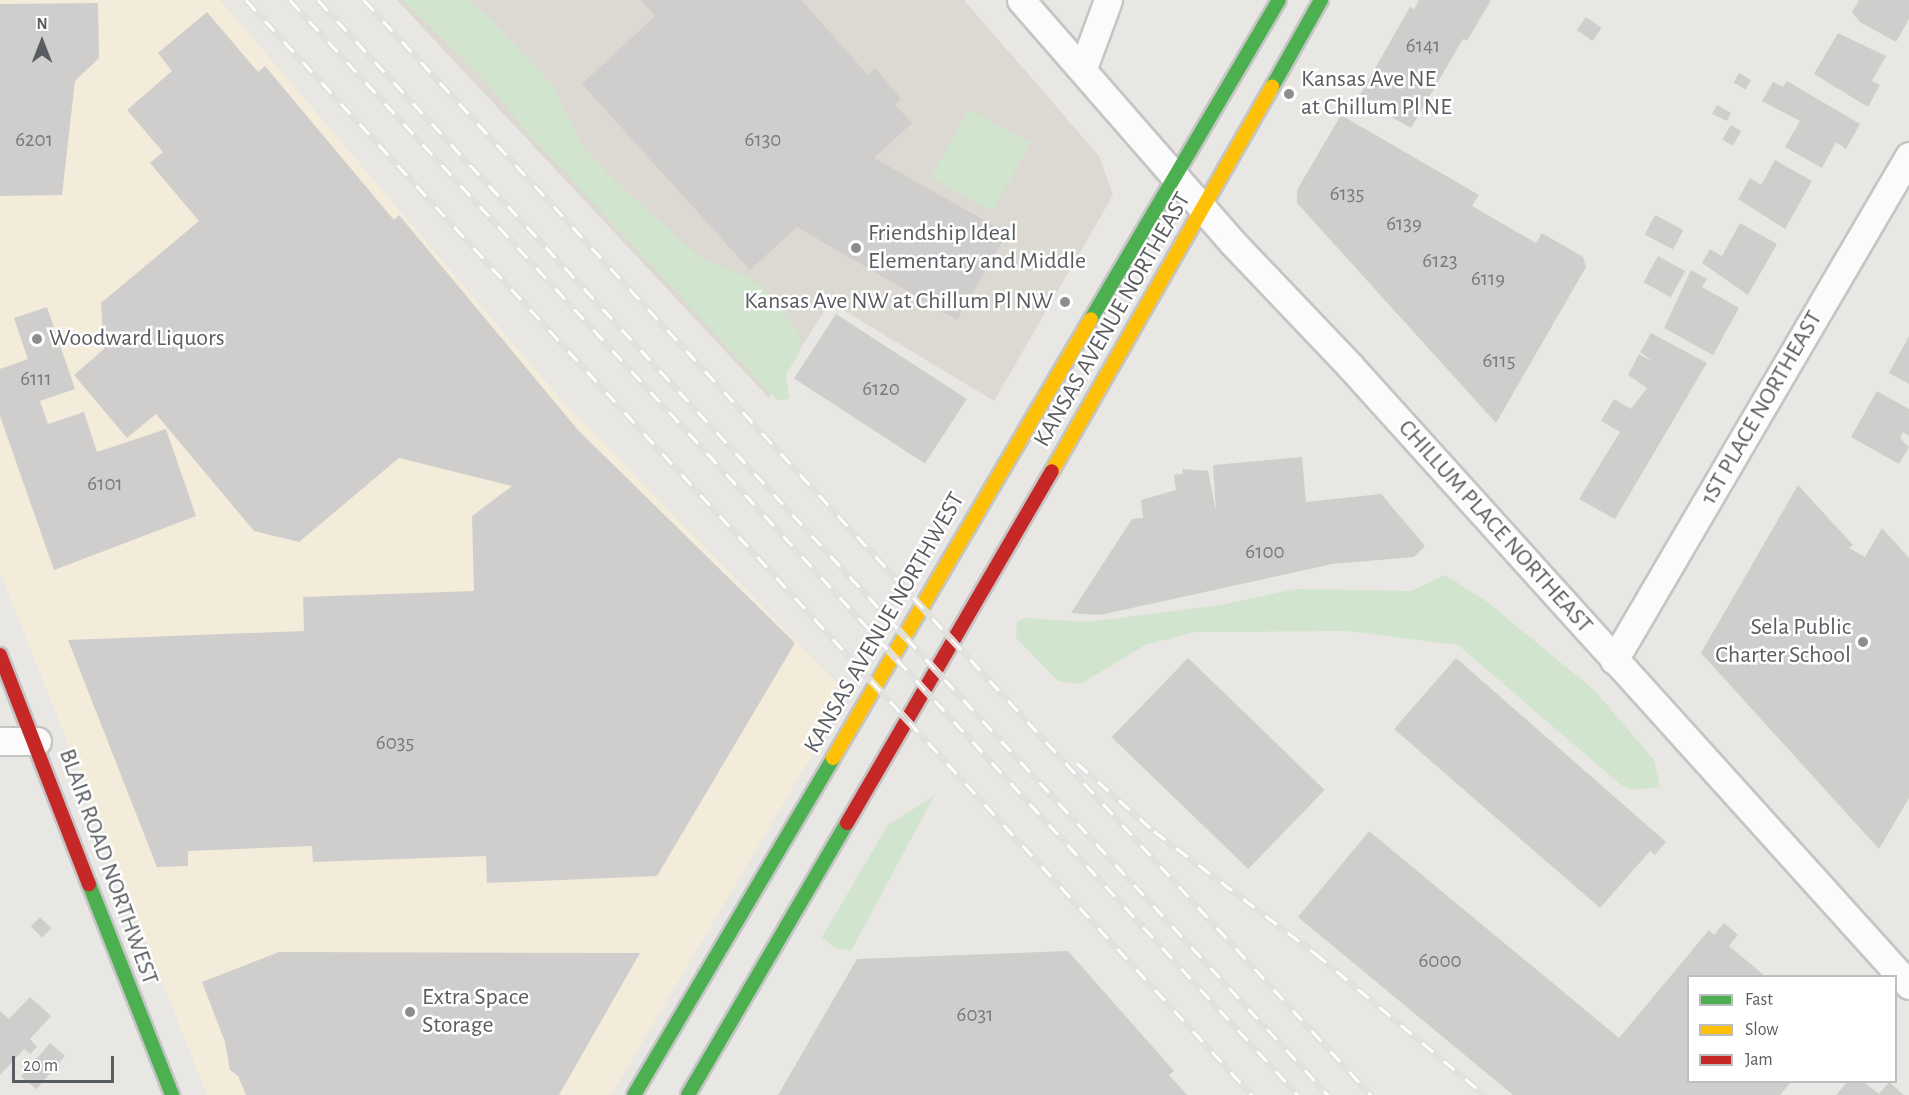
<!DOCTYPE html>
<html>
<head>
<meta charset="utf-8">
<style>
  body { margin:0 }
  #map { position:relative; width:1909px; height:1095px; overflow:hidden; background:#e8e7e3; font-family:"Alegreya Sans",sans-serif }
  div>[style] { position:absolute }
  [style*='--x'] { left:calc(var(--x)*1px); top:calc(var(--y)*1px); width:calc(var(--w)*1px); rotate:calc(var(--a)*1deg) }
  .commercial>* { inset:0; background:#f3ecdb }
  .education>* { inset:0; background:#dcd9d2 }
  .green>* { inset:0; background:#d1e4ce; transform-origin:0 0 }
  .building>* { inset:0; background:#cfcecc; transform-origin:0 0 }
  .roads { filter:drop-shadow(2px 0 #c5c5c5) drop-shadow(-2px 0 #c5c5c5) drop-shadow(0 2px #c5c5c5) drop-shadow(0 -2px #c5c5c5) }
  .street>* { height:27px; margin:-13.5px; padding:0 13.5px; transform-origin:13.5px; border-radius:13.5px; background:#fcfbfb }
  .fast>* { height:14px; margin:-7px; padding:0 7px; transform-origin:7px; border-radius:7px; background:#4caf50 }
  .slow>* { height:14px; margin:-7px; padding:0 7px; transform-origin:7px; border-radius:7px; background:#ffc107 }
  .jam>* { height:14px; margin:-7px; padding:0 7px; transform-origin:7px; border-radius:7px; background:#c62828 }
  .rail>* { height:7px; margin-top:-3.5px; transform-origin:0; background:repeating-linear-gradient(90deg,#fff 0 14px,#e1e1e0 0 28px); box-sizing:border-box; border-block:2px solid #e1e1e0 }
  .dots>* { width:16px; height:16px; translate:-50% -50%; box-sizing:border-box; border:3px solid #fff; border-radius:50% }
  span { translate:-50% -50%; white-space:nowrap; text-align:center; line-height:1.15; -webkit-text-stroke:5px #fff; paint-order:stroke }
  .number-label { font-size:21px; color:#787a7c }
  .number-label span { -webkit-text-stroke-width:0 }
  .poi-label { font-size:24px; color:#595c60 }
  .left { translate:0 -50%; text-align:left }
  .right { translate:-100% -50%; text-align:right }
  .street-label { font-size:24px; color:#595c60 }
  .legend { position:absolute; left:1687px; top:975px; width:210px; height:108px; box-sizing:border-box; background:#fff; border:2px solid #bdbebf; margin:0; padding:8px 10px; list-style:none; font-size:18px; color:#595c60 }
  .legend li { display:flex; align-items:center; gap:12px; height:30px }
  .legend b { width:30px; border:2px solid #bdbebf }
  .north { position:absolute; left:12px; top:12px; width:60px; height:60px; -webkit-text-stroke:4px #fff; paint-order:stroke; rotate:0deg; font-size:16px; font-weight:700; line-height:24px; text-align:center; color:#595c60 }
  .north::after { content:''; display:block; margin:auto; width:21px; height:27px; background:#595c60; clip-path:polygon(50% 0,100% 100%,50% 72%,0 100%) }
  .scale { position:absolute; left:12px; top:1056px; width:102px; height:27px; box-sizing:border-box; border:3px solid #595c60; border-top:0; padding-left:8px; font-size:18px; line-height:21px; white-space:nowrap; color:#595c60; -webkit-text-stroke:4px #fff; paint-order:stroke }
</style>
</head>
<body>
<div id="map">
  <div class="commercial">
    <div style="clip-path:polygon(0 0,220px 0,563px 402px,848px 694px,611px 1095px,207px 1095px,0 572px)"></div>
  </div>
  <div class="education">
    <div style="clip-path:polygon(397px 0,964px 0,1099px 156px,1113px 195px,994px 401px,830px 302px,769px 398px)"></div>
  </div>
  <div class="green">
    <div style="clip-path:polygon(403px 0,467px 0,485px 13px,552px 85px,584px 148px,615px 181px,703px 260px,746px 276px,765px 290px,801px 336px,799px 354px,786px 374px,789px 399px,777px 400px,521px 125px,481px 76px)"></div>
    <div style="left:969px;top:109px;width:70px;height:78px;rotate:29deg"></div>
    <div style="clip-path:polygon(1445px 575px,1486px 601px,1594px 690px,1654px 760px,1660px 787px,1632px 790px,1620px 784px,1458px 645px,1347px 631px,1195px 632px,1145px 645px,1080px 684px,1058px 681px,1016px 638px,1017px 622px,1025px 618px,1088px 622px,1221px 605px,1296px 589px,1411px 591px)"></div>
    <div style="clip-path:polygon(934px 796px,851px 951px,835px 948px,822px 937px,888px 825px)"></div>
  </div>
  <div class="building">
    <div style="clip-path:polygon(641px 0,801px 0,868px 75px,875px 68px,901px 99px,895px 105px,912px 123px,874px 158px,1007px 233px,957px 320px,797px 227px,750px 270px,582px 84px,655px 16px)"></div>
    <div style="clip-path:polygon(1419px 0,1491px 0,1467px 41px,1463px 39px,1411px 128px,1358px 98px,1410px 7px,1414px 9px)"></div>
    <div style="clip-path:polygon(1859px 0,1909px 0,1909px 19px,1896px 42px,1860px 22px,1852px 12px)"></div>
    <div style="clip-path:polygon(98px 3px,99px 58px,75px 81px,62px 195px,0 196px,0 4px)"></div>
    <div style="clip-path:polygon(207px 12px,258px 72px,265px 66px,394px 220px,399px 215px,578px 430px,795px 643px,657px 876px,487px 883px,486px 856px,313px 862px,312px 846px,188px 851px,188px 866px,157px 867px,68px 640px,304px 631px,303px 597px,474px 591px,472px 516px,512px 486px,399px 458px,299px 542px,254px 531px,156px 414px,127px 438px,74px 375px,104px 349px,101px 303px,199px 221px,150px 163px,163px 152px,127px 110px,172px 71px,158px 53px)"></div>
    <div style="left:1586px;top:17px;width:19px;height:16px;rotate:35deg"></div>
    <div style="clip-path:polygon(1838px 33px,1886px 56px,1872px 81px,1880px 85px,1868px 107px,1814px 74px)"></div>
    <div style="left:1739px;top:73px;width:14px;height:11px;rotate:30deg"></div>
    <div style="clip-path:polygon(1787px 81px,1860px 124px,1846px 149px,1836px 142px,1822px 168px,1785px 147px,1800px 121px,1762px 101px,1773px 82px,1783px 87px)"></div>
    <div style="clip-path:polygon(1717px 105px,1731px 113px,1727px 121px,1712px 114px)"></div>
    <div style="clip-path:polygon(1341px 115px,1479px 195px,1472px 206px,1536px 243px,1542px 233px,1583px 257px,1586px 267px,1496px 423px,1297px 203px,1297px 190px)"></div>
    <div style="left:1731px;top:125px;width:12px;height:17px;rotate:31deg"></div>
    <div style="clip-path:polygon(1775px 160px,1812px 181px,1785px 229px,1738px 199px,1750px 178px,1761px 185px)"></div>
    <div style="left:1655px;top:215px;width:32px;height:22px;rotate:28deg"></div>
    <div style="clip-path:polygon(1740px 223px,1777px 244px,1748px 295px,1702px 263px,1710px 249px,1722px 256px)"></div>
    <div style="left:1658px;top:256px;width:31px;height:30px;rotate:29deg"></div>
    <div style="clip-path:polygon(1691px 270px,1707px 279px,1702px 287px,1739px 308px,1713px 355px,1664px 328px)"></div>
    <div style="clip-path:polygon(47px 307px,75px 389px,40px 401px,48px 424px,84px 412px,97px 452px,166px 429px,196px 516px,54px 570px,0 416px,0 369px,28px 359px,14px 318px)"></div>
    <div style="left:836px;top:314px;width:156px;height:77px;rotate:33deg"></div>
    <div style="clip-path:polygon(1651px 333px,1707px 363px,1615px 519px,1579px 499px,1620px 432px,1601px 421px,1614px 399px,1631px 409px,1647px 388px,1628px 375px,1639px 354px,1653px 362px,1640px 352px)"></div>
    <div style="clip-path:polygon(1909px 336px,1909px 384px,1889px 373px)"></div>
    <div style="clip-path:polygon(1877px 391px,1909px 409px,1909px 436px,1903px 432px,1900px 438px,1909px 447px,1899px 464px,1851px 437px)"></div>
    <div style="clip-path:polygon(1302px 457px,1306px 502px,1381px 494px,1425px 546px,1414px 557px,1332px 564px,1100px 615px,1071px 613px,1132px 519px,1143px 518px,1141px 500px,1176px 490px,1174px 475px,1183px 474px,1182px 469px,1208px 471px,1216px 511px,1213px 465px)"></div>
    <div style="clip-path:polygon(1798px 485px,1853px 545px,1849px 548px,1865px 557px,1882px 528px,1909px 558px,1909px 798px,1879px 849px,1701px 653px)"></div>
    <div style="left:1188px;top:658px;width:190px;height:110px;rotate:44deg"></div>
    <div style="clip-path:polygon(1456px 658px,1666px 842px,1655px 855px,1650px 851px,1600px 908px,1394px 729px)"></div>
    <div style="clip-path:polygon(1369px 831px,1619px 1038px,1709px 930px,1714px 935px,1724px 923px,1738px 935px,1729px 946px,1765px 976px,1688px 976px,1688px 1082px,1791px 1082px,1780px 1095px,1513px 1095px,1298px 917px)"></div>
    <div style="left:40px;top:917px;width:16px;height:13px;rotate:45deg"></div>
    <div style="clip-path:polygon(1068px 951px,1174px 1071px,1169px 1075px,1187px 1095px,778px 1095px,857px 959px)"></div>
    <div style="clip-path:polygon(279px 952px,640px 953px,559px 1095px,246px 1095px,238px 1076px,230px 1070px,225px 1042px,202px 982px)"></div>
    <div style="clip-path:polygon(30px 997px,51px 1016px,30px 1039px,37px 1047px,30px 1054px,24px 1049px,0 1075px,0 1011px,9px 1019px)"></div>
    <div style="left:50px;top:1043px;width:20px;height:44px;rotate:41deg"></div>
    <div style="clip-path:polygon(1847px 1082px,1864px 1082px,1879px 1094px,1889px 1082px,1904px 1095px,1836px 1095px)"></div>
  </div>
  <div class="roads">
    <div class="street">
      <div style="--x:1021;--y:0;--w:322;--a:48.9"></div>
      <div style="--x:1233;--y:243;--w:170;--a:46.4"></div>
      <div style="--x:1350;--y:366;--w:834;--a:47.92"></div>
      <div style="--x:1083;--y:68;--w:72;--a:-69.8"></div>
      <div style="--x:1614;--y:660;--w:584;--a:-59.66"></div>
      <div style="--x:0;--y:741;--w:37;--a:0"></div>
    </div>
    <div class="fast">
      <div style="--x:1272;--y:87;--w:100;--a:-60.6"></div>
      <div style="--x:1091;--y:319;--w:370;--a:-59.5"></div>
      <div style="--x:89;--y:884;--w:227;--a:68.5"></div>
      <div style="--x:634;--y:1095;--w:391;--a:-59.4"></div>
      <div style="--x:688;--y:1095;--w:315;--a:-59.7"></div>
    </div>
    <div class="slow">
      <div style="--x:1052;--y:471;--w:443;--a:-60.2"></div>
      <div style="--x:833;--y:758;--w:509;--a:-59.56"></div>
    </div>
    <div class="jam">
      <div style="--x:0;--y:655;--w:246;--a:68.8"></div>
      <div style="--x:847;--y:823;--w:407;--a:-59.8"></div>
    </div>
  </div>
  <div class="rail">
    <div style="--x:246;--y:0;--w:1487;--a:47.43"></div>
    <div style="--x:290;--y:0;--w:1488;--a:47.37"></div>
    <div style="--x:318;--y:0;--w:1490;--a:47.31"></div>
    <div style="--x:364;--y:0;--w:1488;--a:47.4"></div>
    <div style="--x:1077;--y:763;--w:103;--a:41.4"></div>
    <div style="--x:1154;--y:831;--w:202;--a:37.2"></div>
    <div style="--x:1315;--y:953;--w:222;--a:39.9"></div>
  </div>
  <div class="dots">
    <div style="left:1289px;top:94px;background:#8b8d8e"></div>
    <div style="left:856px;top:248px;background:#8b8d8e"></div>
    <div style="left:1065px;top:302px;background:#8b8d8e"></div>
    <div style="left:37px;top:339px;background:#8b8d8e"></div>
    <div style="left:1863px;top:642px;background:#8b8d8e"></div>
    <div style="left:410px;top:1012px;background:#8b8d8e"></div>
  </div>
  <div class="number-label">
    <span style="left:1423px;top:46px">6141</span>
    <span style="left:34px;top:140px">6201</span>
    <span style="left:763px;top:140px">6130</span>
    <span style="left:1347px;top:194px">6135</span>
    <span style="left:1404px;top:224px">6139</span>
    <span style="left:1440px;top:261px">6123</span>
    <span style="left:1488px;top:279px">6119</span>
    <span style="left:1499px;top:361px">6115</span>
    <span style="left:36px;top:379px">6111</span>
    <span style="left:881px;top:389px">6120</span>
    <span style="left:105px;top:484px">6101</span>
    <span style="left:1265px;top:552px">6100</span>
    <span style="left:395px;top:743px">6035</span>
    <span style="left:1440px;top:961px">6000</span>
    <span style="left:975px;top:1015px">6031</span>
  </div>
  <div class="poi-label">
    <span class="left" style="left:1301px;top:94px">Kansas Ave NE<br>at Chillum Pl NE</span>
    <span class="left" style="left:868px;top:248px">Friendship Ideal<br>Elementary and Middle</span>
    <span class="right" style="left:1053px;top:302px">Kansas Ave NW at Chillum Pl NW</span>
    <span class="left" style="left:49px;top:339px">Woodward Liquors</span>
    <span class="right" style="left:1851px;top:642px">Sela Public<br>Charter School</span>
    <span class="left" style="left:422px;top:1012px">Extra Space<br>Storage</span>
  </div>
  <div class="street-label">
    <span style="left:1113px;top:320px;rotate:-60deg">KANSAS AVENUE NORTHEAST</span>
    <span style="left:1762px;top:408px;rotate:-60deg">1ST PLACE NORTHEAST</span>
    <span style="left:1495px;top:527px;rotate:48deg">CHILLUM PLACE NORTHEAST</span>
    <span style="left:885px;top:623px;rotate:-60deg">KANSAS AVENUE NORTHWEST</span>
    <span style="left:108px;top:867px;rotate:70deg">BLAIR ROAD NORTHWEST</span>
  </div>
  <ul class="legend">
  <li><b style="height:8px;background:#4caf50"></b>Fast</li>
  <li><b style="height:8px;background:#ffc107"></b>Slow</li>
  <li><b style="height:8px;background:#c62828"></b>Jam</li>
  </ul>
  <div class="north">N</div>
  <div class="scale">20 m</div>
</div>
</body>
</html>
